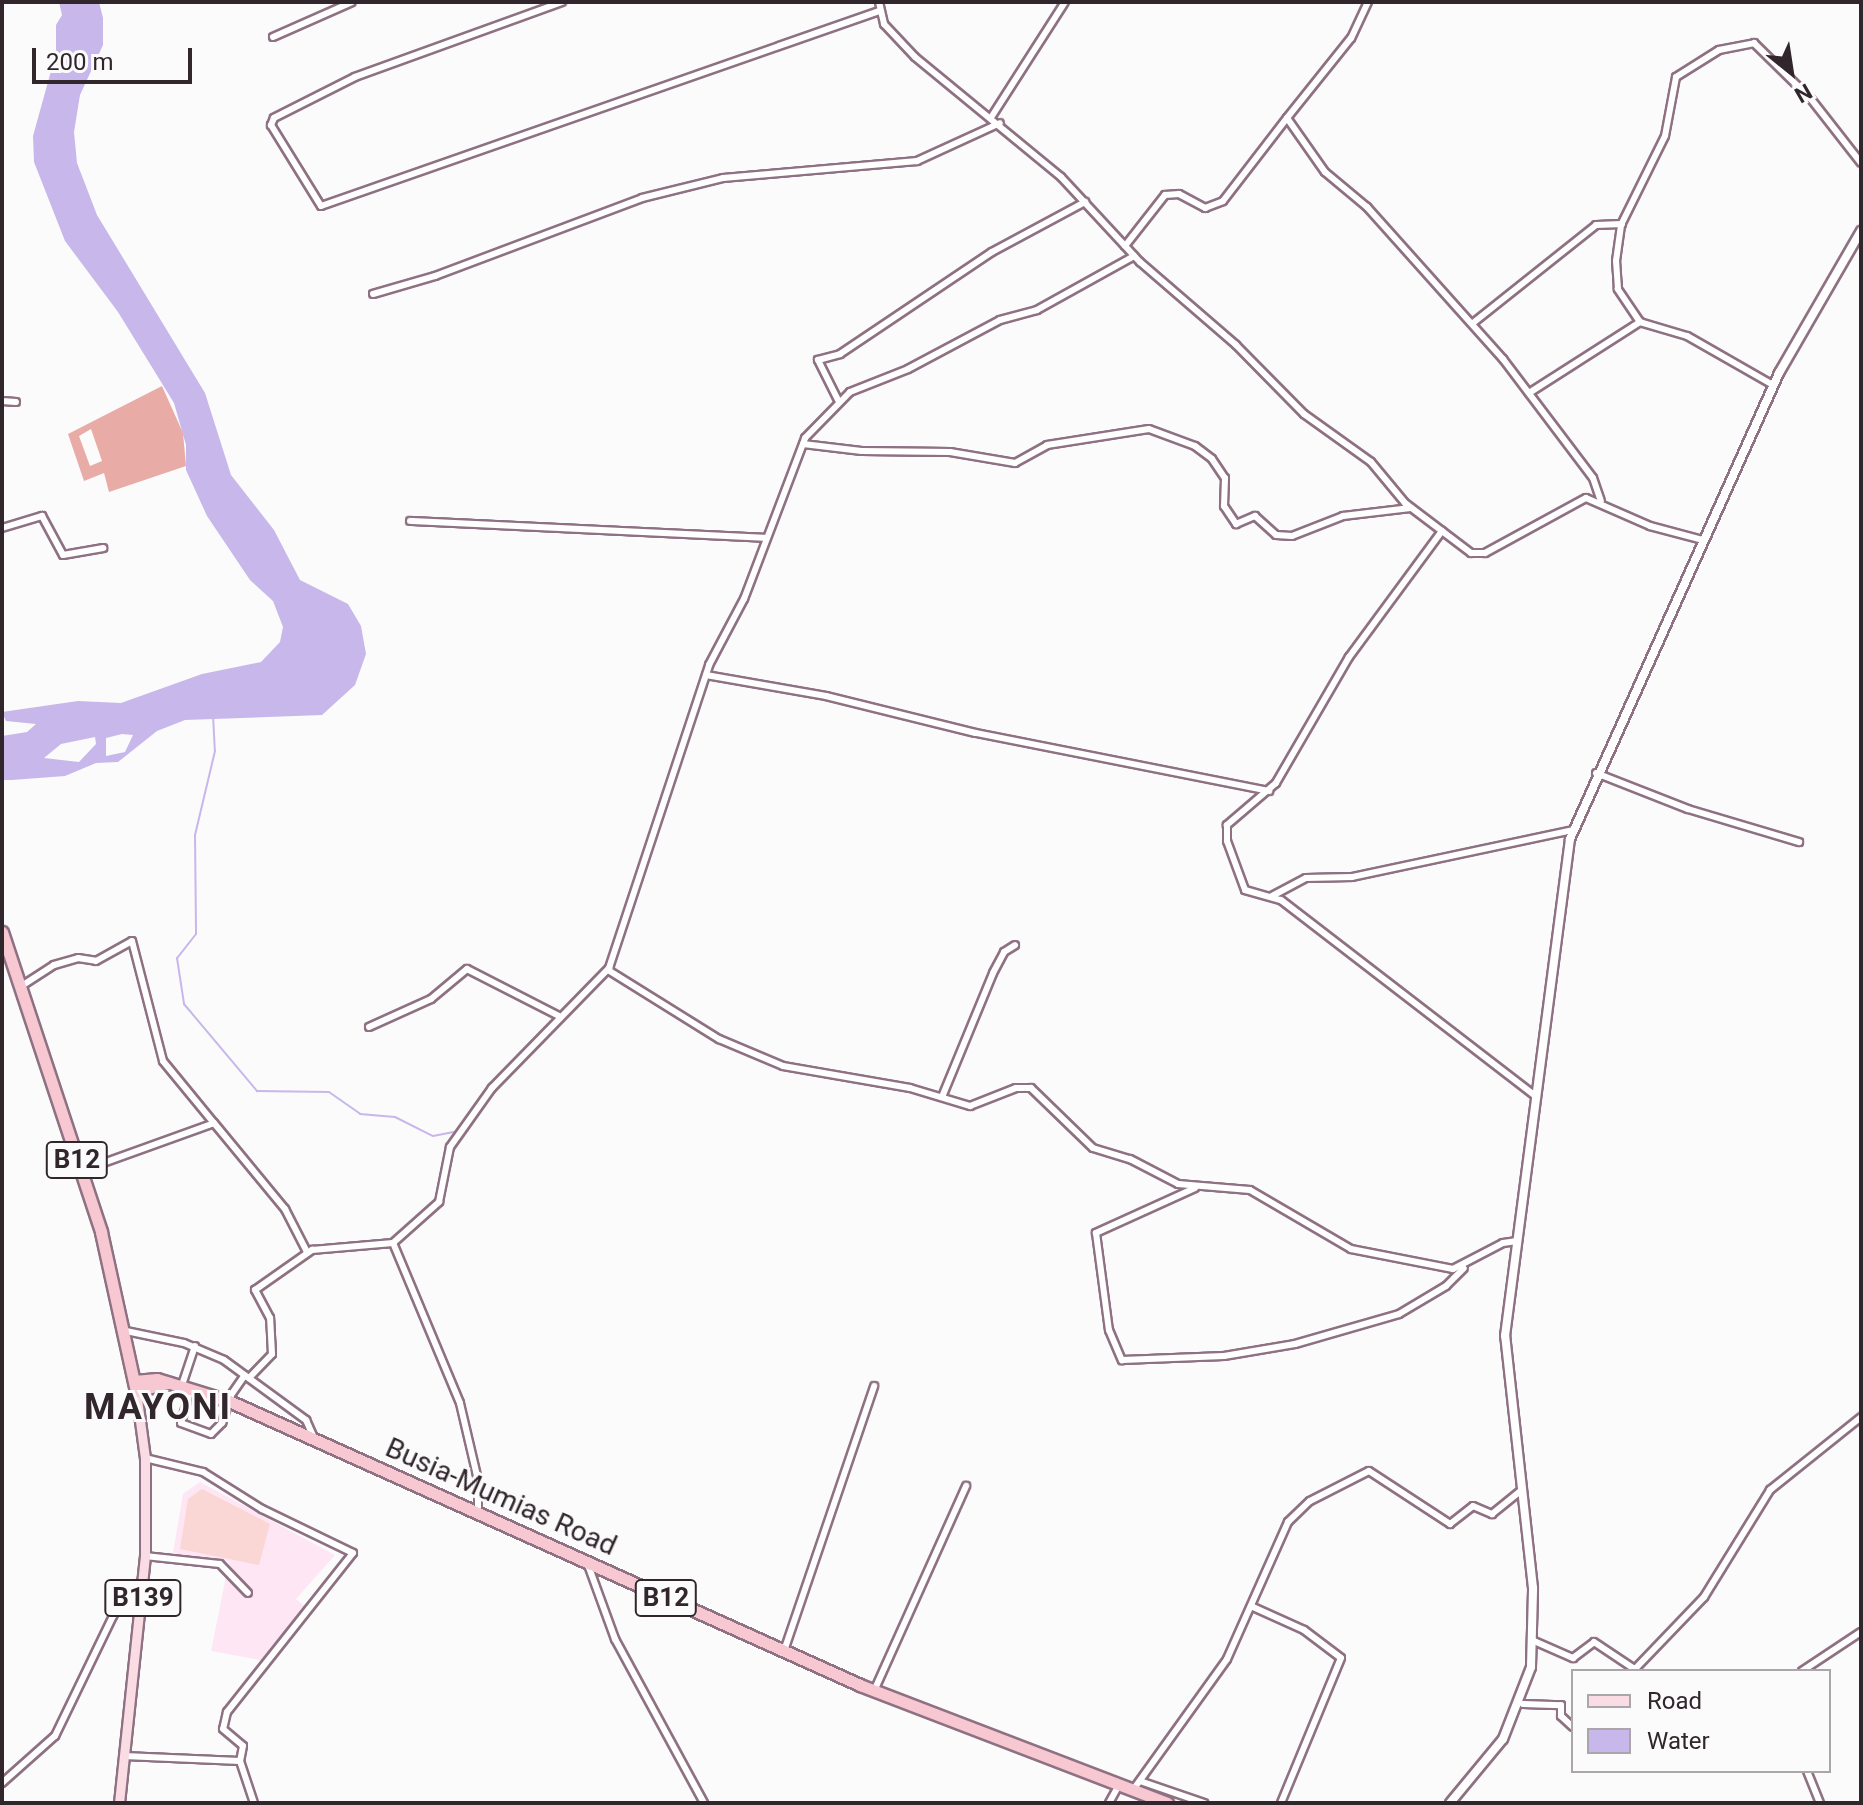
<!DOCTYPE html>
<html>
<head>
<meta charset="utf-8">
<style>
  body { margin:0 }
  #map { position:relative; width:1863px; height:1805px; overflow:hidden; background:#fbfbfb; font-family:Roboto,sans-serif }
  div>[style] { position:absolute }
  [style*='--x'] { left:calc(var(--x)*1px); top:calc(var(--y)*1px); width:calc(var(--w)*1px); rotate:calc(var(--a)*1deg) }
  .built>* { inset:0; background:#fee6f4 }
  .green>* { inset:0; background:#fad7d4 }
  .forest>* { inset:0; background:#e9aba6 }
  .water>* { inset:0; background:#c8b7ea }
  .stream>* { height:2px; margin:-1px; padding:0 1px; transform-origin:1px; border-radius:1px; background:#c8b7ea }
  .roads { filter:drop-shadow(2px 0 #8e7182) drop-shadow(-2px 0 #8e7182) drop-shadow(0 2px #8e7182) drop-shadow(0 -2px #8e7182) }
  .street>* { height:6px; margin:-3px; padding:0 3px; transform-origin:3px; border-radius:3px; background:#fff }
  .secondary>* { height:8px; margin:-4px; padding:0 4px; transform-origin:4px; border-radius:4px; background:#fff }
  .primary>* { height:9px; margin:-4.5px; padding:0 4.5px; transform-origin:4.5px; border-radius:4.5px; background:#fadde4 }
  .highway>* { height:11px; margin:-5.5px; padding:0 5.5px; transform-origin:5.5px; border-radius:5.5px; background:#f7c7d2 }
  span { translate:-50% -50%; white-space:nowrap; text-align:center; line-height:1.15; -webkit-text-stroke:6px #fbfbfb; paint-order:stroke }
  .shield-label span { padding:2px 6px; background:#fbfbfb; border:2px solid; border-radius:6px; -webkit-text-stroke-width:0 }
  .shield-label { font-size:26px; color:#32262d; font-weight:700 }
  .street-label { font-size:28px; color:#32262d }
  .district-label { font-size:36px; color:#32262d; font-weight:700; letter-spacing:2px }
  .frame { position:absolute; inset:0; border:4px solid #32262d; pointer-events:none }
  .legend { position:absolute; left:1571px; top:1669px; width:260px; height:104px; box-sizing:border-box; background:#fbfbfb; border:2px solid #aba6a9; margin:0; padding:10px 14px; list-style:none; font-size:24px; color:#32262d }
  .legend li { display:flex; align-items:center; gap:16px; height:40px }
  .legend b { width:40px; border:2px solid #aba6a9 }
  .north { position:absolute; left:1751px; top:32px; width:80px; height:80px; -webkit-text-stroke:6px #fbfbfb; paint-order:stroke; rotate:150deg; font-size:22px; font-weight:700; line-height:32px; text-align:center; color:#32262d }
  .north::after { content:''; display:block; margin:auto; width:28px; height:36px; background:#32262d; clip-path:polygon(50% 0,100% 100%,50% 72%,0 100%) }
  .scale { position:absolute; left:32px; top:48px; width:160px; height:36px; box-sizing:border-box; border:4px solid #32262d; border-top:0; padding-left:10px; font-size:24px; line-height:28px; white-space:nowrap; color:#32262d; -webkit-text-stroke:6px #fbfbfb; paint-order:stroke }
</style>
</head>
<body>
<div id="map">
  <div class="built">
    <div style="clip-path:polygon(200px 1482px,335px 1555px,296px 1599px,306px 1607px,265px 1661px,211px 1651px,229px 1562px,173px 1553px,183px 1494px)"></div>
  </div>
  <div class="green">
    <div style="clip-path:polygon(202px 1489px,270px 1524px,259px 1565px,180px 1549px,188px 1499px)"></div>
  </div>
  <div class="forest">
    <div style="clip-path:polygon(evenodd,162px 386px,183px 433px,186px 466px,109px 492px,104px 473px,84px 481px,68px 434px,162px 386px,91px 429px,102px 461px,90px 466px,79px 436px,91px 429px)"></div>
  </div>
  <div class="water">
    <div style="clip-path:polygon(evenodd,59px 2px,99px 2px,103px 18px,103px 45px,80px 95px,74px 132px,77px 163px,97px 215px,205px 393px,231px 475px,274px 530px,300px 580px,348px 604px,361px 626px,366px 654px,355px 685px,322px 715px,185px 720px,157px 731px,118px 762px,96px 763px,65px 776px,12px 780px,2px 780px,2px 736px,27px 732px,36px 724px,6px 721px,2px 712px,78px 701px,121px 703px,202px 674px,261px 662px,280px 642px,283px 627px,273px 601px,250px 580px,207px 516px,186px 470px,186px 445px,174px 403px,118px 312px,65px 241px,34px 162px,33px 136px,56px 53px,56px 25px,62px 15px,59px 2px,122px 734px,133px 735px,125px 752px,106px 756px,106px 738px,122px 734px,59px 2px,95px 737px,96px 744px,79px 762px,44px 758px,61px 744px,95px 737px)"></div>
  </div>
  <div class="stream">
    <div style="--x:213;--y:715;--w:36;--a:87"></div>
    <div style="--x:215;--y:751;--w:86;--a:103.4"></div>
    <div style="--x:195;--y:835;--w:99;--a:89.4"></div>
    <div style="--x:196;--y:934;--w:31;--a:128"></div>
    <div style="--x:177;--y:958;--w:47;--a:81.3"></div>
    <div style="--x:184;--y:1004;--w:114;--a:50"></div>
    <div style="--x:257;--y:1091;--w:72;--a:0.8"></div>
    <div style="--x:329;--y:1092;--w:38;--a:35"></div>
    <div style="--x:360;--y:1114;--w:35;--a:5"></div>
    <div style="--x:395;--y:1117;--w:42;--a:26.6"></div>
    <div style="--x:433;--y:1136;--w:21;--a:-11"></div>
  </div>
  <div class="roads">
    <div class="street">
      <div style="--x:562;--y:2;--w:220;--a:160.1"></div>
      <div style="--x:355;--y:77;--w:91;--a:153.2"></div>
      <div style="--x:274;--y:118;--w:8;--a:113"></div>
      <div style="--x:271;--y:125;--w:95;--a:58.3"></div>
      <div style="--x:321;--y:206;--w:591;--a:-19.26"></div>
      <div style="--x:879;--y:2;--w:23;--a:77"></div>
      <div style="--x:884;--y:24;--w:45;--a:46.8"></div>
      <div style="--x:915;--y:57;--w:189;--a:39.4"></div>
      <div style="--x:1061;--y:177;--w:116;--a:47.1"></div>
      <div style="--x:1140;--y:262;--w:127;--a:40.8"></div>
      <div style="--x:1236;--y:345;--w:97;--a:45.4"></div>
      <div style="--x:1304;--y:414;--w:82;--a:35.6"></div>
      <div style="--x:1371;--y:462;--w:53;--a:50.3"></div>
      <div style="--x:1405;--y:503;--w:83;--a:37.1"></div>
      <div style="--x:1471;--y:553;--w:14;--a:0"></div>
      <div style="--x:1485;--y:553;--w:115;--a:-28.6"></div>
      <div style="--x:1586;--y:498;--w:70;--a:23.6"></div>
      <div style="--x:1650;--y:526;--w:55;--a:14.8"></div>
      <div style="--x:1368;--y:2;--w:40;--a:115"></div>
      <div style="--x:1351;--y:38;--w:102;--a:128.7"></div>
      <div style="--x:1287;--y:118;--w:66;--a:54.9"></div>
      <div style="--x:1325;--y:172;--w:55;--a:39.8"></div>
      <div style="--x:1367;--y:207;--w:204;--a:48.2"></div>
      <div style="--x:1503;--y:359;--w:149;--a:52.9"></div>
      <div style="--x:1593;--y:478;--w:24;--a:71"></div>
      <div style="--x:273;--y:37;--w:86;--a:-23.9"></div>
      <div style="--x:992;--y:116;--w:135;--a:-57.4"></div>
      <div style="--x:1125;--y:246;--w:65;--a:-51.9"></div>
      <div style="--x:1165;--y:195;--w:14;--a:-4"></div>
      <div style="--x:1179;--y:194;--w:30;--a:28"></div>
      <div style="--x:1205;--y:208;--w:19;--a:-21"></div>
      <div style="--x:1223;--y:201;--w:105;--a:-52.4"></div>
      <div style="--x:373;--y:294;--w:65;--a:-16.2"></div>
      <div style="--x:435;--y:276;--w:221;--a:-20.6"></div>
      <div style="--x:642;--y:198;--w:83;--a:-13.9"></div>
      <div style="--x:723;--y:178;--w:195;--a:-5"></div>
      <div style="--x:917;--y:161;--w:91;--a:-24.6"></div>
      <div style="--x:1473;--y:323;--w:157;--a:-38.5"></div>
      <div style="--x:1596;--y:225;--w:26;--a:-2"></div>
      <div style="--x:1773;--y:385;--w:99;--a:-150.3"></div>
      <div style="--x:1687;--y:336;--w:49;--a:-163.4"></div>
      <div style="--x:1640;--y:322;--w:40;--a:-124"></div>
      <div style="--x:1618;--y:289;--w:28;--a:-94"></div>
      <div style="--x:1616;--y:261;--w:36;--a:-82"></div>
      <div style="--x:1621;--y:225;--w:99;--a:-63.7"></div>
      <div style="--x:1665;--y:136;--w:60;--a:-79.4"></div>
      <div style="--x:1676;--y:77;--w:51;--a:-32.1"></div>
      <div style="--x:1719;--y:50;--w:36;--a:-11"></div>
      <div style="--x:1754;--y:43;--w:80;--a:44.5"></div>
      <div style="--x:1811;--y:99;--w:81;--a:52"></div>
      <div style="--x:1529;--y:393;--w:132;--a:-32.6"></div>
      <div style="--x:838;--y:400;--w:45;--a:-116.6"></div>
      <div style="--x:818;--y:360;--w:23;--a:-15"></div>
      <div style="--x:840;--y:354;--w:183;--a:-33.9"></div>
      <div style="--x:992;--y:252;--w:106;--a:-28.3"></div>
      <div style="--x:2;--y:401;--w:14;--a:4"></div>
      <div style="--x:803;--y:444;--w:59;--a:6.8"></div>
      <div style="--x:862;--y:451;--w:88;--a:0.7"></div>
      <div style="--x:950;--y:452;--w:66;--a:9.6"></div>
      <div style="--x:1015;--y:463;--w:37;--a:-29"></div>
      <div style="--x:1047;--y:445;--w:103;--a:-8.9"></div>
      <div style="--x:1149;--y:429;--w:49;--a:20.3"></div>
      <div style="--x:1195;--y:446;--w:21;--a:37"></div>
      <div style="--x:1212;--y:459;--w:23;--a:56"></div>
      <div style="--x:1225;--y:478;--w:28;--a:92"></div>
      <div style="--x:1224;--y:506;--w:22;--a:56"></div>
      <div style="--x:1236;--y:524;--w:21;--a:-23"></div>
      <div style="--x:1255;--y:516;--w:28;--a:42"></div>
      <div style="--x:1276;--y:535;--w:16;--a:4"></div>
      <div style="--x:1292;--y:536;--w:55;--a:-21.4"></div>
      <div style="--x:1343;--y:516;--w:68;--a:-6.7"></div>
      <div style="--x:410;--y:521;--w:356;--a:2.7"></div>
      <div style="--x:2;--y:528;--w:42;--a:-16.7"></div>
      <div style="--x:42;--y:516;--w:44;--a:61.7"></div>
      <div style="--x:63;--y:555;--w:41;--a:-9.9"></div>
      <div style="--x:1442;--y:531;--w:157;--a:126.4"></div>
      <div style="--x:1349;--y:657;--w:146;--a:120.1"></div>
      <div style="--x:1276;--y:783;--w:65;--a:139.4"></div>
      <div style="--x:1227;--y:825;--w:16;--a:90"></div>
      <div style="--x:1227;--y:841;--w:52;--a:69.8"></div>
      <div style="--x:1245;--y:890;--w:37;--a:16"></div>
      <div style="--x:1281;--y:900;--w:323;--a:37.6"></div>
      <div style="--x:706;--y:675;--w:122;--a:9.9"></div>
      <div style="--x:826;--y:696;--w:154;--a:13.9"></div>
      <div style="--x:976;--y:733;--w:299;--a:11.2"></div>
      <div style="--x:1596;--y:773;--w:99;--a:21.4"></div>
      <div style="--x:1688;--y:809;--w:116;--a:16.6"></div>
      <div style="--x:1272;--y:896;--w:38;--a:-28"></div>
      <div style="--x:1306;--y:878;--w:46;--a:-1.2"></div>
      <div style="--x:1352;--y:877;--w:226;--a:-12"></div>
      <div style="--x:608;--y:970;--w:131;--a:31.9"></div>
      <div style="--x:719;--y:1039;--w:69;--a:22.9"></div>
      <div style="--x:783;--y:1066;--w:129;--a:9.8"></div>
      <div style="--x:910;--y:1088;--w:63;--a:16.7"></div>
      <div style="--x:970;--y:1106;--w:49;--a:-21.4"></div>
      <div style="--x:1016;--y:1088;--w:15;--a:0"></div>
      <div style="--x:1031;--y:1088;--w:86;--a:44.1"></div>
      <div style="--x:1093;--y:1148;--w:39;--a:17"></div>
      <div style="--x:1130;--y:1159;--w:54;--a:27.5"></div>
      <div style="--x:1178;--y:1184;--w:72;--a:4.8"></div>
      <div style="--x:1250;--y:1190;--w:117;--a:30.3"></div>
      <div style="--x:1351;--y:1249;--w:104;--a:11.1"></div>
      <div style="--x:1453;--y:1269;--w:56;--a:-27.5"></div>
      <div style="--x:1503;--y:1243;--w:14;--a:-8"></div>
      <div style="--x:20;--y:987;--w:40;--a:-32.9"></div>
      <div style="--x:54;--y:965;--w:25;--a:-16"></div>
      <div style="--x:78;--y:958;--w:18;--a:9"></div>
      <div style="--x:96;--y:961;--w:41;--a:-29.1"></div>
      <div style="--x:132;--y:941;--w:124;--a:75.5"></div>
      <div style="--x:163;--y:1061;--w:80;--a:50.6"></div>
      <div style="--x:369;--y:1027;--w:68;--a:-24.3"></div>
      <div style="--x:431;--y:999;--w:47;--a:-39.8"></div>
      <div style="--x:467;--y:969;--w:103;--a:27.1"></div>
      <div style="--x:942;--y:1097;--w:134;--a:-67.6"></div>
      <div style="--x:993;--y:973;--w:24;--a:-62"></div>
      <div style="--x:1004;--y:952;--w:13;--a:-32"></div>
      <div style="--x:81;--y:1171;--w:141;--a:-19.8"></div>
      <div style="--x:214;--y:1123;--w:112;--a:50.5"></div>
      <div style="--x:285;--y:1209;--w:48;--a:62.9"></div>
      <div style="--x:1195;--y:1188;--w:109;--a:155.6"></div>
      <div style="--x:1096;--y:1233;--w:98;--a:82.4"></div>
      <div style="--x:1109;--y:1330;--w:33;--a:67"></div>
      <div style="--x:1122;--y:1360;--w:102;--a:-2.2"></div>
      <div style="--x:1224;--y:1356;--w:72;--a:-9.6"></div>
      <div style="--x:1295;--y:1344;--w:108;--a:-16.1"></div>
      <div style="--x:1399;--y:1314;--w:55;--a:-30.8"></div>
      <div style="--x:1446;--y:1286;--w:25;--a:-45"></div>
      <div style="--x:126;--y:1331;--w:59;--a:11.7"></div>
      <div style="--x:184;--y:1343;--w:43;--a:23"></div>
      <div style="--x:224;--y:1360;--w:102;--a:36.2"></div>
      <div style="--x:306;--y:1420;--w:20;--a:66"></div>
      <div style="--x:249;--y:1378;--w:33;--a:-46"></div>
      <div style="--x:272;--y:1354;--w:36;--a:-93"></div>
      <div style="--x:270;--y:1318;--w:32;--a:-118"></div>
      <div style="--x:255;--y:1290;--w:70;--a:-35.1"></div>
      <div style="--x:312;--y:1250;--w:81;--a:-4.9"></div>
      <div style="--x:182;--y:1385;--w:41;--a:-71.6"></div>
      <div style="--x:191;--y:1388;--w:36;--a:106"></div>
      <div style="--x:181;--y:1423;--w:32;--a:20"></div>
      <div style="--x:211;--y:1434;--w:16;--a:-45"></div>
      <div style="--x:222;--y:1423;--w:29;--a:-72"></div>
      <div style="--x:231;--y:1395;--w:24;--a:-55"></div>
      <div style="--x:145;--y:1458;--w:60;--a:13.6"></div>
      <div style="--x:203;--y:1472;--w:70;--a:32.1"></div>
      <div style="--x:262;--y:1509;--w:101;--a:25.8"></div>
      <div style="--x:353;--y:1553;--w:203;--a:128.4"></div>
      <div style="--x:227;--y:1712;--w:17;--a:103"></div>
      <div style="--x:223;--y:1729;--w:26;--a:40"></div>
      <div style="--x:243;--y:1746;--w:15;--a:101"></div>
      <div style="--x:478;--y:1512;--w:32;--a:-90"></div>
      <div style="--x:478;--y:1480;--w:79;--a:-103.2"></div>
      <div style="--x:460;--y:1403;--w:173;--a:-112.7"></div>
      <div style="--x:393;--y:1243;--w:62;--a:-41.7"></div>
      <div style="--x:439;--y:1202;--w:56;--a:-78.7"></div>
      <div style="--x:450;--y:1147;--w:72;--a:-54.6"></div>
      <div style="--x:492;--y:1088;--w:168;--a:-45.7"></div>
      <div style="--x:609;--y:968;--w:319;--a:-71.7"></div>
      <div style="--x:709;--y:665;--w:75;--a:-62.1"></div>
      <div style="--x:744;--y:599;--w:172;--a:-69.2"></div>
      <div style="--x:805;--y:438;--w:64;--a:-45.6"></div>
      <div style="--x:850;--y:392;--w:62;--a:-21.6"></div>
      <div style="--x:908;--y:369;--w:104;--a:-28"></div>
      <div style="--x:1000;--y:320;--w:38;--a:-15"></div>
      <div style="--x:1037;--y:310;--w:111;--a:-29.1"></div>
      <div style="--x:145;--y:1556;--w:75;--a:6.1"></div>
      <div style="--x:220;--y:1564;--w:40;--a:46"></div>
      <div style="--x:587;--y:1562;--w:82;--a:70"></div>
      <div style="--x:615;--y:1639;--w:187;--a:61.5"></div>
      <div style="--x:1253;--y:1607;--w:56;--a:24.3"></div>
      <div style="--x:1304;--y:1630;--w:46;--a:37.1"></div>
      <div style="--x:1341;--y:1658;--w:157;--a:112.5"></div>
      <div style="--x:1534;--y:1641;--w:43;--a:23.6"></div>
      <div style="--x:1573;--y:1658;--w:26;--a:-37"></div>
      <div style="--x:1594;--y:1642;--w:50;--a:33.7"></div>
      <div style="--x:784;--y:1651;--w:280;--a:-71.2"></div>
      <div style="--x:1635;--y:1669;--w:100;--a:-46.2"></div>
      <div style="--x:1704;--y:1597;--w:126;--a:-58.3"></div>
      <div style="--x:1770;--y:1490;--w:117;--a:-38.7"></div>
      <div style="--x:1802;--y:1671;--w:71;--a:-33.5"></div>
      <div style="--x:874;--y:1691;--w:225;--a:-65.8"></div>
      <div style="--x:1523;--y:1704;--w:38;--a:2"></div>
      <div style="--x:1561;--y:1705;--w:11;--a:90"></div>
      <div style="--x:1561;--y:1716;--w:16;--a:43"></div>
      <div style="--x:124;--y:1756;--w:116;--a:2.5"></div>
      <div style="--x:240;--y:1761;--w:44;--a:71.6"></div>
      <div style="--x:1807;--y:1771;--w:35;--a:68"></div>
      <div style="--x:1140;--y:1781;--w:68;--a:19"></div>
      <div style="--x:2;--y:1783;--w:71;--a:-41.6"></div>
      <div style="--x:55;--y:1736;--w:133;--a:-64.2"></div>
      <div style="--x:113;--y:1616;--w:28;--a:-60"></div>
      <div style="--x:127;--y:1592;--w:21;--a:-35"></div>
      <div style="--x:1133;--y:1790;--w:161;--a:-54.3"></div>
      <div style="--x:1227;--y:1659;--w:150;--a:-66"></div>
      <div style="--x:1288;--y:1522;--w:30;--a:-44"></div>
      <div style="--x:1310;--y:1501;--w:66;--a:-27"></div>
      <div style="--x:1369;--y:1471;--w:97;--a:33.2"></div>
      <div style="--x:1450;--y:1524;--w:29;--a:-38"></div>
      <div style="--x:1473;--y:1506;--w:21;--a:23"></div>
      <div style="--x:1492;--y:1514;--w:38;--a:-39"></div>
      <div style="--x:1109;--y:1803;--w:21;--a:-61"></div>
    </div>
    <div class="secondary">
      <div style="--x:1450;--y:1803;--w:83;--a:-50.4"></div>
      <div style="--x:1503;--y:1739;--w:77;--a:-68.7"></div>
      <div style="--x:1531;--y:1667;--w:79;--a:-88.5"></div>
      <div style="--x:1533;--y:1588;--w:254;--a:-96.3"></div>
      <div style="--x:1505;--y:1336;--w:501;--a:-82.55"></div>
      <div style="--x:1570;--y:839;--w:511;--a:-65.84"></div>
      <div style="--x:1779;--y:373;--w:164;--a:-60"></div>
    </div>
    <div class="primary">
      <div style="--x:119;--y:1803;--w:248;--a:-84"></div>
      <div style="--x:145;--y:1556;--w:98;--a:-90"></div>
      <div style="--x:145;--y:1458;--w:68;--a:-97.7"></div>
    </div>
    <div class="highway">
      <div style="--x:2;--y:932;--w:316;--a:71.7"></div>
      <div style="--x:101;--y:1232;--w:163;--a:77.6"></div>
      <div style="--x:136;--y:1391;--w:34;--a:-14"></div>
      <div style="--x:134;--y:1381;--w:23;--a:-5"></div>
      <div style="--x:157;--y:1379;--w:75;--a:17"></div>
      <div style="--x:229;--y:1401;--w:692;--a:24.23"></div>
      <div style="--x:860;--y:1685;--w:329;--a:21"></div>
    </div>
  </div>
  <div class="shield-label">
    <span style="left:77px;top:1160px">B12</span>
    <span style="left:143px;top:1598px">B139</span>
    <span style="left:666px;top:1598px">B12</span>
  </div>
  <div class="street-label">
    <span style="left:501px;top:1497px;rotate:24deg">Busia-Mumias Road</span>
  </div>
  <div class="district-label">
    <span style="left:158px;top:1408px">MAYONI</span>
  </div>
  <div class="frame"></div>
  <ul class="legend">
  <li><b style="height:10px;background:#fadde4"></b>Road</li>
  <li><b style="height:22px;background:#c8b7ea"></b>Water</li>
  </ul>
  <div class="north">N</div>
  <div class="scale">200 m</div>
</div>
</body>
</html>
